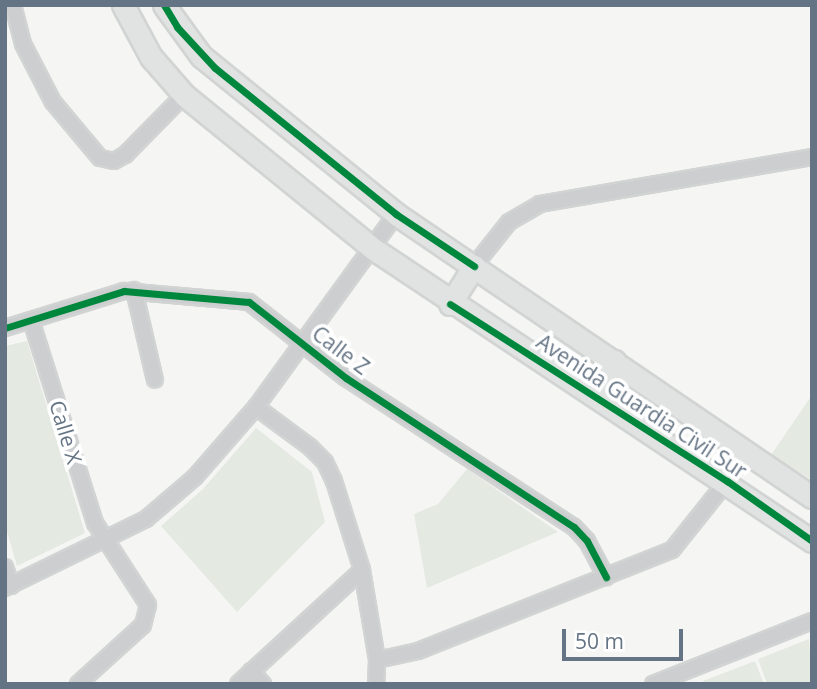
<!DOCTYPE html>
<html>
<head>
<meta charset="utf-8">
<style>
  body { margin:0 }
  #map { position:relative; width:817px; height:689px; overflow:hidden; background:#f5f6f4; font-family:"Open Sans",sans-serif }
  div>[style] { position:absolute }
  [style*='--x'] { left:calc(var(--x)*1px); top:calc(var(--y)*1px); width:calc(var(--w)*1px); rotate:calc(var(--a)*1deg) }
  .green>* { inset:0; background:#e4e9e2 }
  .roads { filter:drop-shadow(2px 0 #d2d4d4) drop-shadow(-2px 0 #d2d4d4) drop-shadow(0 2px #d2d4d4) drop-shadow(0 -2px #d2d4d4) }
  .street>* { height:14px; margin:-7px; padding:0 7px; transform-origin:7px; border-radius:7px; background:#cdcecf }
  .secondary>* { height:21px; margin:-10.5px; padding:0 10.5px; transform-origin:10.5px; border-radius:10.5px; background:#e1e2e2 }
  .cycleway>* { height:7px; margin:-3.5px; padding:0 3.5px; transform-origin:3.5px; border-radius:3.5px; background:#00873e }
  span { translate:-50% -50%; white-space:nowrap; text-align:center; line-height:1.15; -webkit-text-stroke:7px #fff; paint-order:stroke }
  .street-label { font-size:21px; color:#657484 }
  .frame { position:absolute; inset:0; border:7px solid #657484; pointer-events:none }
  .scale { position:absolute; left:562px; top:629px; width:121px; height:32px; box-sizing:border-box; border:4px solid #657484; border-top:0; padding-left:9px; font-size:21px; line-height:24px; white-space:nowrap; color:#657484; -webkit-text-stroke:5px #fff; paint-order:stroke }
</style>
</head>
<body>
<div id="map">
  <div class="green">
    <div style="clip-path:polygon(27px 341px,85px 533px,17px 566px,5px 525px,5px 346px)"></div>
    <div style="clip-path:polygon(812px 395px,812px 480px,771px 455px)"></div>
    <div style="clip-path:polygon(256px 428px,312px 472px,325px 522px,237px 612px,161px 526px,203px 489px)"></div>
    <div style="clip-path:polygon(467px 469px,558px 532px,427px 588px,414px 514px,438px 504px)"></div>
    <div style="clip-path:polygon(809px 639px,812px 684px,767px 684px,758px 659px)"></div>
    <div style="clip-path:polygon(755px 661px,764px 684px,704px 684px,703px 681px)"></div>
  </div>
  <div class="roads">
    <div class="street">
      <div style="--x:13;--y:5;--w:40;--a:75.6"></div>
      <div style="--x:23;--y:44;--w:65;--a:62.7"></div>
      <div style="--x:53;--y:102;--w:73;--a:50"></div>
      <div style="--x:100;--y:158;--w:14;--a:12"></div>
      <div style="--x:114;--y:161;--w:13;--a:-29"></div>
      <div style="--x:125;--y:155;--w:84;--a:-45.5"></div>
      <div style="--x:474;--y:266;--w:56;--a:-51.5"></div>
      <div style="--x:509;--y:222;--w:36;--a:-30"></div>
      <div style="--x:540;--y:204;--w:276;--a:-9.8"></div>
      <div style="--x:134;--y:290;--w:92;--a:76.9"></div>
      <div style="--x:31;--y:320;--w:213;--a:72.5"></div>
      <div style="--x:95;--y:523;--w:98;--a:57.1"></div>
      <div style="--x:148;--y:605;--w:21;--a:104"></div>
      <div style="--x:143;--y:625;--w:88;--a:137.8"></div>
      <div style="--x:5;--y:328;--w:125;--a:-17.3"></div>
      <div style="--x:124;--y:291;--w:125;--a:5"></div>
      <div style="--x:249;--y:302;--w:123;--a:38.1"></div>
      <div style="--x:346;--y:378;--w:272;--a:33.2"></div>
      <div style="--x:574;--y:527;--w:19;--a:47"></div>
      <div style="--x:587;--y:541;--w:41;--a:62.2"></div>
      <div style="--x:256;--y:407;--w:67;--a:36.5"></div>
      <div style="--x:310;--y:447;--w:21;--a:45"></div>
      <div style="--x:325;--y:462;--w:21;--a:65"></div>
      <div style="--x:334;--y:481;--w:93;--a:72.5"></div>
      <div style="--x:362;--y:570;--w:91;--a:80.5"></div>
      <div style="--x:377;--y:660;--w:24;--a:92"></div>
      <div style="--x:5;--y:567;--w:20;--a:72"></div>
      <div style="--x:5;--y:588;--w:157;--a:-26.1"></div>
      <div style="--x:146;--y:519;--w:65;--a:-40.6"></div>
      <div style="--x:195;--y:477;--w:93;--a:-48.9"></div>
      <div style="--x:256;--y:407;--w:238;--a:-54"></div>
      <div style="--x:377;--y:660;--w:42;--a:-12.4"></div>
      <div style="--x:418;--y:651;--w:273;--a:-21.7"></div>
      <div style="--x:672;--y:550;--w:88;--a:-51.4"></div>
      <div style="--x:251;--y:671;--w:18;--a:47"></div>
      <div style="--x:238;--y:684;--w:168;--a:-42.6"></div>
      <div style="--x:653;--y:684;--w:171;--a:-21.6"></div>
    </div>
    <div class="secondary">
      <div style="--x:123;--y:5;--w:59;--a:61.7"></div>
      <div style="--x:151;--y:57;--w:50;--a:49"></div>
      <div style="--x:184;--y:95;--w:242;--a:39.1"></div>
      <div style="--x:372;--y:248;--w:529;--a:33.66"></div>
      <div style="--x:164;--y:5;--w:63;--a:54"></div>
      <div style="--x:201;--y:56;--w:251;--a:39"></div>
      <div style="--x:396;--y:214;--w:503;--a:34.23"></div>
      <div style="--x:450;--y:304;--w:45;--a:-57.7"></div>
      <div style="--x:592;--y:394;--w:40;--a:-56"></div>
    </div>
  </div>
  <div class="cycleway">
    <div style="--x:164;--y:5;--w:26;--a:59"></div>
    <div style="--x:177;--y:27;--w:56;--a:47.2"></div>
    <div style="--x:215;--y:68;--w:233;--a:38.9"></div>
    <div style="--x:396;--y:214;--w:94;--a:33.7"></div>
    <div style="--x:450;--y:304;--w:329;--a:32.6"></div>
    <div style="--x:727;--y:481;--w:104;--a:35.2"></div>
    <div style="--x:5;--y:328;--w:125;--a:-17.3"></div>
    <div style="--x:124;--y:291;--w:125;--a:5"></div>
    <div style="--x:249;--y:302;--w:123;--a:38.1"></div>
    <div style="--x:346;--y:378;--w:272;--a:33.2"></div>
    <div style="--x:574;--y:527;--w:19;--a:47"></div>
    <div style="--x:587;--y:541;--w:41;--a:62.2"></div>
  </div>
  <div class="street-label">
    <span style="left:341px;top:350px;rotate:37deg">Calle Z</span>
    <span style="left:642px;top:406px;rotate:33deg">Avenida Guardia Civil Sur</span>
    <span style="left:66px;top:432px;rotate:73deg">Calle X</span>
  </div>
  <div class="frame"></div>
  <div class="scale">50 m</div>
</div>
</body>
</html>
